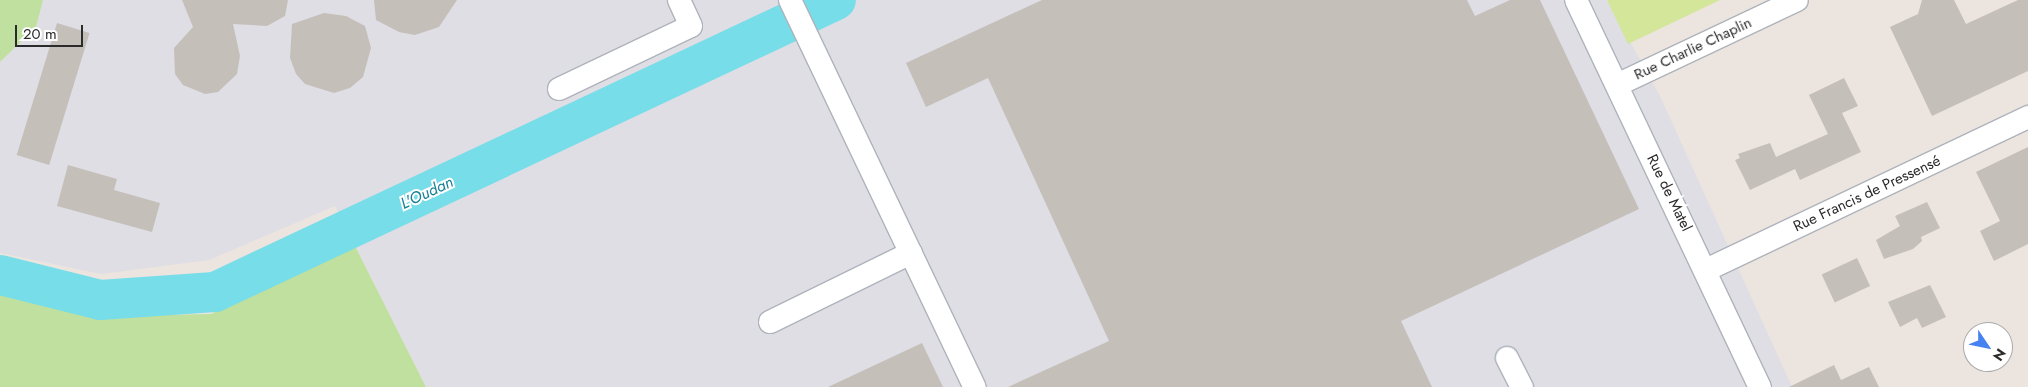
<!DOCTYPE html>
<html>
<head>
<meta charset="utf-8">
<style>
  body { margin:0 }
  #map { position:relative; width:2028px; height:387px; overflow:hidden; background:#ece4de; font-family:Jost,sans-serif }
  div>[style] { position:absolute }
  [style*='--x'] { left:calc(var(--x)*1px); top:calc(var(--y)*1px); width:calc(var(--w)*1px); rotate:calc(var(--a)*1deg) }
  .industrial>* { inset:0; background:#dfdee5 }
  .green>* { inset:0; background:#bfe09e }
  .pitch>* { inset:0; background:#d3e69a }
  .river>* { height:40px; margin:-20px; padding:0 20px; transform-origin:20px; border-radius:20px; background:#77dde8 }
  .building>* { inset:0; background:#c5bfb9; transform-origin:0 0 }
  .roads { filter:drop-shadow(1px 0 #aeb3bb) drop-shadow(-1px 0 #aeb3bb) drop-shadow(0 1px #aeb3bb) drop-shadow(0 -1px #aeb3bb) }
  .minor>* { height:22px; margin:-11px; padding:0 11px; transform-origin:11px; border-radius:11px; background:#fff }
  span { translate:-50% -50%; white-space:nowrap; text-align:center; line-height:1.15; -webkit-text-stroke:4px #fff; paint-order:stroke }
  .street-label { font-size:15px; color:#2b2b2b }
  .water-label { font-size:16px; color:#157f96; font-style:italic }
  .north { position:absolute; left:1963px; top:322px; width:50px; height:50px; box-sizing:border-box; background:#fff; border:1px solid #aaa; border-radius:50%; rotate:124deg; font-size:14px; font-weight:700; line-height:20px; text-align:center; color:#2b2b2b }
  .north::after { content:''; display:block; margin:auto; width:18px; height:22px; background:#4783f0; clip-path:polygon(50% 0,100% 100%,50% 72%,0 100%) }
  .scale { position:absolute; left:15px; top:25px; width:68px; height:22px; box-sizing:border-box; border:2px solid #2b2b2b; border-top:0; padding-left:6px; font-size:15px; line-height:18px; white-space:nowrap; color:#2b2b2b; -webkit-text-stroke:4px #fff; paint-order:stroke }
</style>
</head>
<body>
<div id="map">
  <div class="industrial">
    <div style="clip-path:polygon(43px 0,1607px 0,1660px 96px,1792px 387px,426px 387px,335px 206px,209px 260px,101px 274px,0 253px,0 62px,36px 27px)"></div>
  </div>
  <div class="green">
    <div style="clip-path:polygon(0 0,43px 0,36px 27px,0 62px)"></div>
    <div style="clip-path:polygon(354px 244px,426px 387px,0 387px,0 292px,100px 316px,211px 314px)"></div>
  </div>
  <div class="pitch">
    <div style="clip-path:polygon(1607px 0,1720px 0,1628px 44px)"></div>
  </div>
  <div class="river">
    <div style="--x:0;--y:275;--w:103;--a:14"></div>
    <div style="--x:100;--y:300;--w:115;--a:-4"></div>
    <div style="--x:215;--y:292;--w:686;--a:-25.18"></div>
  </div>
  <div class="building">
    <div style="clip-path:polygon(182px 0,288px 0,285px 16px,267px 26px,233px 24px,240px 56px,237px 74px,218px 92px,205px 94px,183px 85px,175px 74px,174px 48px,193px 27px)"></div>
    <div style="clip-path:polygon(374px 0,457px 0,439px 27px,415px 35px,399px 32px,376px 20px)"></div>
    <div style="clip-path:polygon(1042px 0,1467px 0,1475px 16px,1510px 0,1540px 0,1639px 209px,1401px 321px,1432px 387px,1008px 387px,1109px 341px,988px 78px,926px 107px,906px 63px)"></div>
    <div style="clip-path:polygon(1922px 0,1954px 0,1966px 24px,2018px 0,2028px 0,2028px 71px,1932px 116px,1890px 27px,1918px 14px)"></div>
    <div style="clip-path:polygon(324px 13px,346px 16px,365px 26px,371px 48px,363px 77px,350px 88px,334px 93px,305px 84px,296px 74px,290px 58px,292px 24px)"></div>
    <div style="left:57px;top:23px;width:34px;height:138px;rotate:17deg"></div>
    <div style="clip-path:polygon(1844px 78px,1858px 106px,1842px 113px,1861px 152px,1800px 180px,1795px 169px,1750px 190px,1735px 160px,1740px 158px,1738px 154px,1770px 143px,1776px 157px,1828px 134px,1809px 95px)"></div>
    <div style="clip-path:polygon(2028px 147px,2028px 244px,1994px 261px,1980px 231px,2000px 221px,1976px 172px)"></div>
    <div style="clip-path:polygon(68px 165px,117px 179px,114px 190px,160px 203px,152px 232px,57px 206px)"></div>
    <div style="clip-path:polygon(1927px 202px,1940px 228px,1921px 237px,1922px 241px,1913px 249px,1884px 259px,1876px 240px,1900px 226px,1895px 216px)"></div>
    <div style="left:1857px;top:258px;width:31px;height:39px;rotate:65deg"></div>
    <div style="clip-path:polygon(1930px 285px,1946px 317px,1922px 328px,1917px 318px,1900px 327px,1888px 302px)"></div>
    <div style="clip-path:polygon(922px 343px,943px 387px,828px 387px)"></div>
    <div style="clip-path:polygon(1834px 365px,1841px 380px,1869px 367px,1879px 387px,1789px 387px)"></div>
  </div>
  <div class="roads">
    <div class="minor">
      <div style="--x:790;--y:0;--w:429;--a:64.5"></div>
      <div style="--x:1576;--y:0;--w:429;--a:64.6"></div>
      <div style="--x:1617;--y:85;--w:199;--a:-25.3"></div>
      <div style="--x:559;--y:89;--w:146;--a:-25.5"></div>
      <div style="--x:691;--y:26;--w:29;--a:-115"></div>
      <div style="--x:1706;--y:270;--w:357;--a:-25.4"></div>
      <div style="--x:770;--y:322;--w:157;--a:-26.1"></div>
      <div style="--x:1507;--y:358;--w:33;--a:63"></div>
    </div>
  </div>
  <div class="street-label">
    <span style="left:1693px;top:49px;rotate:-25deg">Rue Charlie Chaplin</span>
    <span style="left:1669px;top:193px;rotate:64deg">Rue de Matel</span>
    <span style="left:1867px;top:194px;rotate:-25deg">Rue Francis de Pressensé</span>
  </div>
  <div class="water-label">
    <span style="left:427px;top:193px;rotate:-25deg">L'Oudan</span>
  </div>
  <div class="north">N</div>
  <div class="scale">20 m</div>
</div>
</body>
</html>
